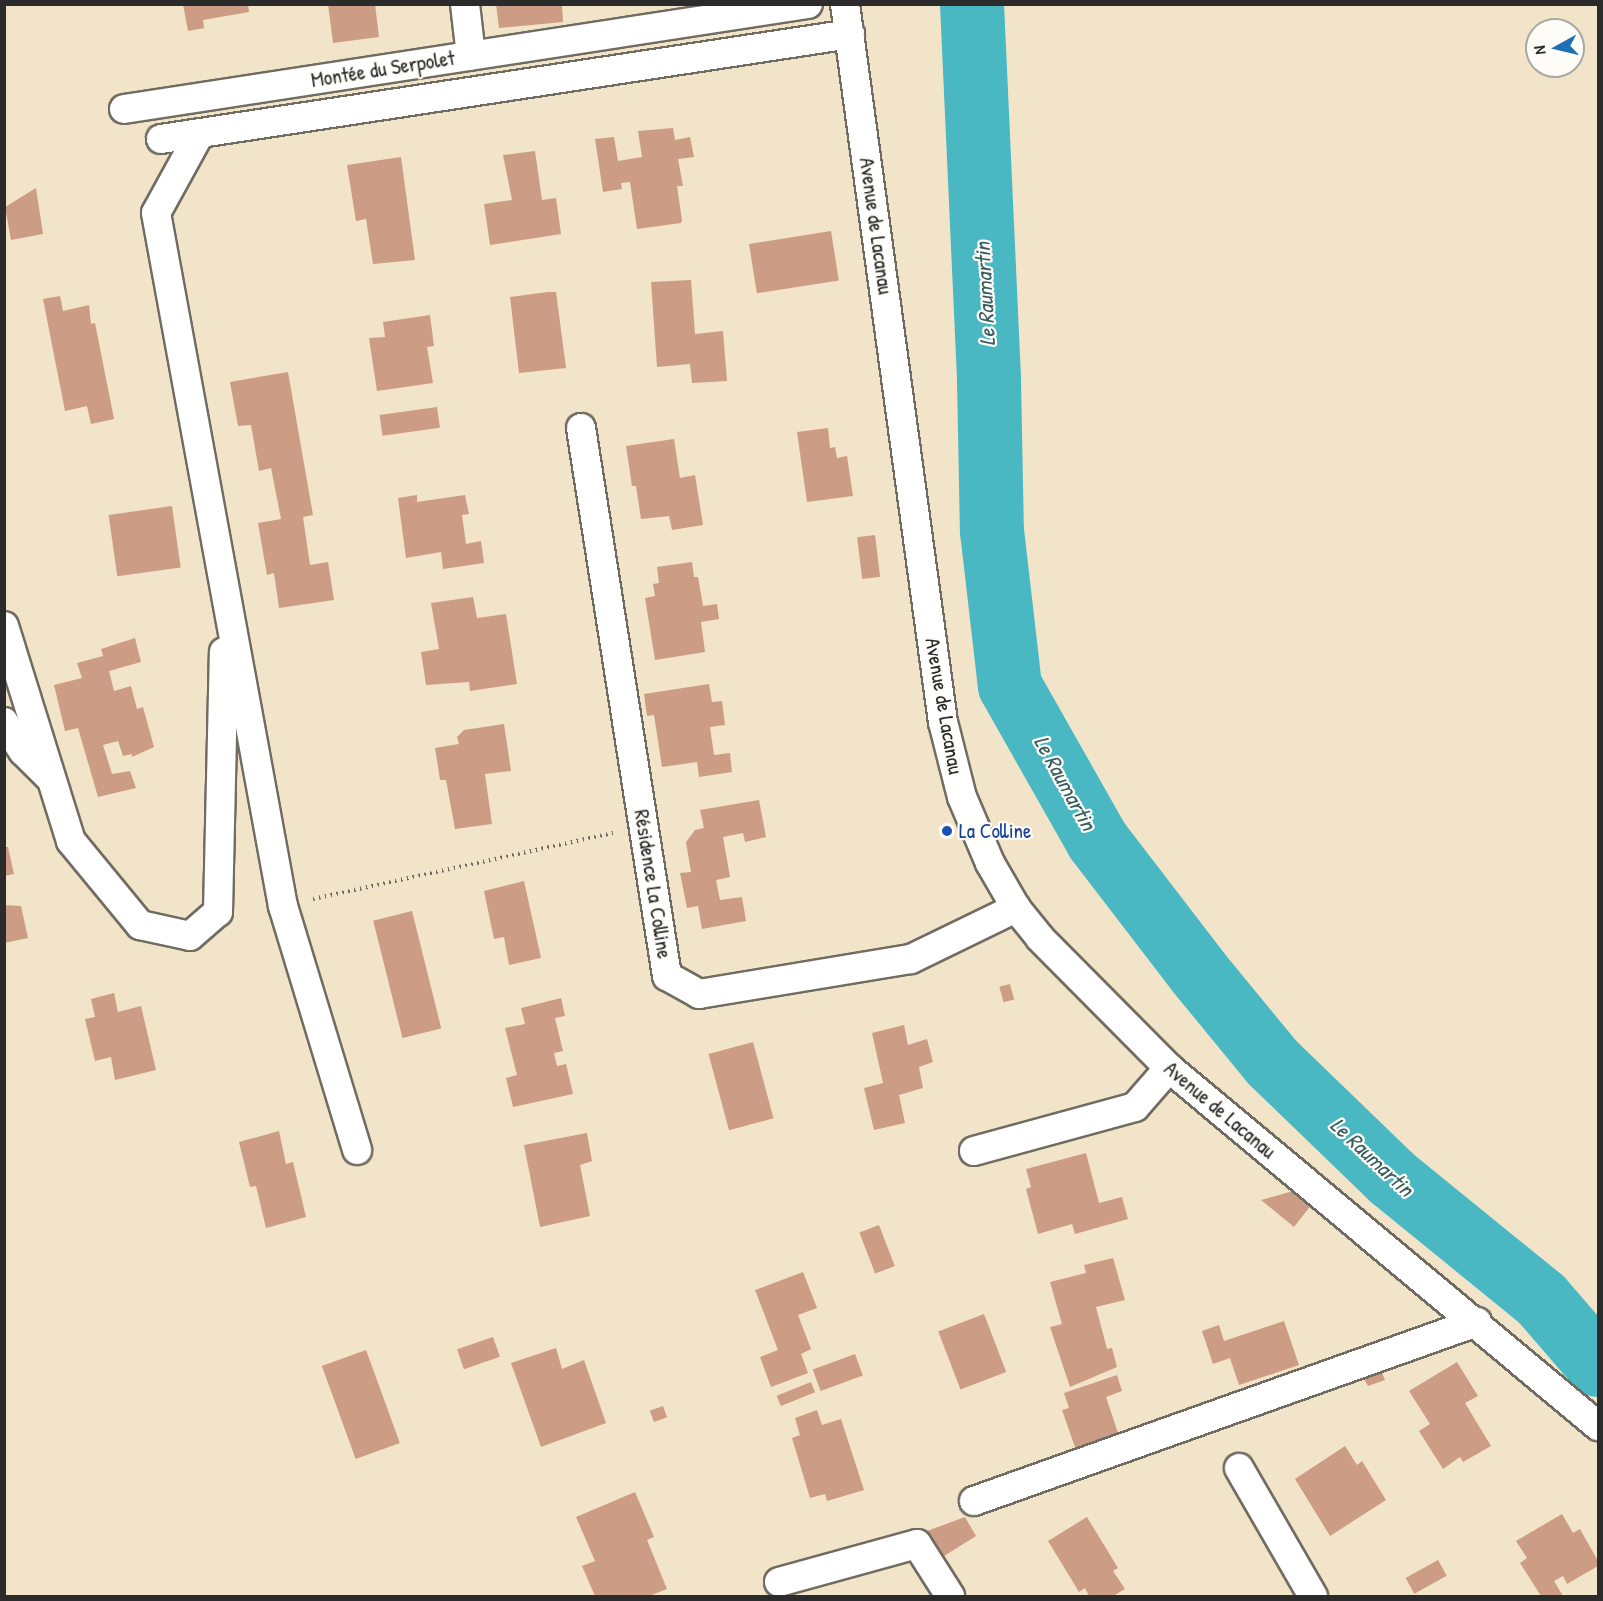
<!DOCTYPE html>
<html>
<head>
<meta charset="utf-8">
<style>
  body { margin:0 }
  #map { position:relative; width:1603px; height:1601px; overflow:hidden; background:#f2e4c8; font-family:"Patrick Hand",sans-serif }
  div>[style] { position:absolute }
  [style*='--x'] { left:calc(var(--x)*1px); top:calc(var(--y)*1px); width:calc(var(--w)*1px); rotate:calc(var(--a)*1deg) }
  .river>* { height:64px; margin:-32px; padding:0 32px; transform-origin:32px; border-radius:32px; background:#49b8c3 }
  .building>* { inset:0; background:#cc9c84; transform-origin:0 0 }
  .path>* { height:4px; margin-top:-2px; transform-origin:0; background:repeating-linear-gradient(90deg,#716c62 0 1.5px,transparent 0 6px) }
  .roads { filter:drop-shadow(2px 0 #716c62) drop-shadow(-2px 0 #716c62) drop-shadow(0 2px #716c62) drop-shadow(0 -2px #716c62) }
  .street>* { height:28px; margin:-14px; padding:0 14px; transform-origin:14px; border-radius:14px; background:#fff }
  .dots>* { width:16px; height:16px; translate:-50% -50%; box-sizing:border-box; border:3px solid #fdfcf7; border-radius:50% }
  span { translate:-50% -50%; white-space:nowrap; text-align:center; line-height:1.15; -webkit-text-stroke:4.5px #fdfcf7; paint-order:stroke }
  .street-label { font-size:21px; color:#2b2b2b }
  .transit-label { font-size:21px; color:#164399 }
  .left { translate:0 -50%; text-align:left }
  .water-label { font-size:22px; color:#365c60; font-style:italic }
  .frame { position:absolute; inset:0; border:6px solid #2b2b2b; pointer-events:none }
  .north { position:absolute; left:1525px; top:18px; width:60px; height:60px; box-sizing:border-box; background:#fdfcf7; border:2px solid #a9a8a5; border-radius:50%; rotate:262deg; font-size:16px; font-weight:700; line-height:24px; text-align:center; color:#2b2b2b }
  .north::after { content:''; display:block; margin:auto; width:21px; height:27px; background:#1f6fb2; clip-path:polygon(50% 0,100% 100%,50% 72%,0 100%) }
</style>
</head>
<body>
<div id="map">
  <div class="river">
    <div style="--x:972;--y:4;--w:376;--a:87.4"></div>
    <div style="--x:989;--y:380;--w:151;--a:88.9"></div>
    <div style="--x:992;--y:531;--w:156;--a:83.4"></div>
    <div style="--x:1010;--y:686;--w:177;--a:60.5"></div>
    <div style="--x:1097;--y:840;--w:168;--a:52.5"></div>
    <div style="--x:1199;--y:973;--w:115;--a:50.6"></div>
    <div style="--x:1272;--y:1062;--w:167;--a:44"></div>
    <div style="--x:1392;--y:1178;--w:192;--a:39.1"></div>
    <div style="--x:1541;--y:1299;--w:87;--a:49.2"></div>
  </div>
  <div class="building">
    <div style="clip-path:polygon(183px 4px,248px 4px,249px 12px,203px 20px,204px 28px,188px 31px)"></div>
    <div style="clip-path:polygon(328px 4px,375px 4px,379px 37px,333px 43px)"></div>
    <div style="clip-path:polygon(496px 4px,562px 4px,563px 22px,499px 28px)"></div>
    <div style="clip-path:polygon(673px 128px,675px 140px,690px 137px,694px 157px,678px 159px,683px 186px,677px 186px,682px 220px,681px 223px,637px 229px,630px 182px,621px 183px,622px 189px,603px 192px,595px 139px,614px 137px,618px 161px,642px 157px,638px 131px)"></div>
    <div style="clip-path:polygon(535px 151px,542px 200px,556px 198px,561px 234px,490px 245px,484px 204px,512px 200px,503px 155px)"></div>
    <div style="clip-path:polygon(401px 157px,415px 260px,373px 264px,366px 219px,356px 221px,347px 165px)"></div>
    <div style="clip-path:polygon(36px 188px,43px 234px,11px 240px,5px 207px)"></div>
    <div style="left:831px;top:231px;width:50px;height:83px;rotate:81deg"></div>
    <div style="clip-path:polygon(691px 280px,695px 334px,723px 331px,727px 381px,692px 383px,690px 364px,657px 367px,651px 282px)"></div>
    <div style="clip-path:polygon(548px 292px,556px 292px,566px 368px,519px 373px,510px 297px)"></div>
    <div style="clip-path:polygon(60px 296px,63px 311px,89px 305px,91px 324px,95px 323px,114px 419px,91px 424px,87px 406px,65px 411px,43px 299px)"></div>
    <div style="clip-path:polygon(430px 315px,434px 346px,427px 347px,433px 383px,377px 391px,369px 338px,385px 337px,383px 322px)"></div>
    <div style="clip-path:polygon(288px 372px,313px 515px,303px 517px,310px 565px,328px 562px,334px 600px,279px 608px,274px 573px,267px 575px,258px 523px,281px 519px,271px 468px,259px 471px,251px 425px,238px 426px,230px 382px)"></div>
    <div style="left:437px;top:407px;width:21px;height:58px;rotate:82deg"></div>
    <div style="clip-path:polygon(828px 428px,830px 448px,835px 447px,837px 458px,847px 456px,853px 496px,807px 502px,797px 432px)"></div>
    <div style="clip-path:polygon(674px 439px,680px 478px,695px 475px,703px 525px,672px 530px,669px 516px,641px 519px,636px 486px,632px 486px,626px 446px)"></div>
    <div style="clip-path:polygon(417px 495px,417px 502px,465px 495px,469px 514px,462px 515px,466px 544px,481px 541px,484px 563px,443px 569px,441px 552px,406px 558px,398px 498px)"></div>
    <div style="left:172px;top:506px;width:62px;height:64px;rotate:82deg"></div>
    <div style="left:875px;top:535px;width:42px;height:18px;rotate:83deg"></div>
    <div style="clip-path:polygon(692px 562px,694px 577px,698px 577px,703px 606px,717px 604px,719px 619px,701px 622px,705px 652px,655px 660px,645px 598px,655px 596px,653px 584px,659px 583px,657px 567px)"></div>
    <div style="clip-path:polygon(473px 597px,477px 618px,506px 614px,517px 684px,470px 691px,469px 682px,426px 685px,421px 652px,439px 649px,431px 603px)"></div>
    <div style="clip-path:polygon(135px 638px,141px 662px,109px 671px,114px 691px,131px 686px,137px 709px,143px 707px,154px 747px,132px 757px,132px 754px,123px 756px,118px 741px,103px 745px,112px 774px,130px 771px,136px 788px,98px 797px,78px 728px,65px 731px,54px 685px,82px 678px,77px 663px,103px 656px,101px 649px)"></div>
    <div style="clip-path:polygon(709px 684px,712px 702px,722px 701px,725px 725px,710px 727px,714px 755px,730px 753px,732px 772px,699px 777px,697px 762px,662px 767px,654px 715px,647px 716px,644px 694px)"></div>
    <div style="clip-path:polygon(504px 724px,511px 771px,485px 774px,492px 824px,455px 829px,446px 780px,440px 780px,435px 748px,459px 744px,457px 737px,464px 730px)"></div>
    <div style="clip-path:polygon(759px 800px,766px 837px,745px 842px,743px 833px,723px 837px,730px 877px,716px 880px,720px 900px,742px 897px,746px 921px,702px 929px,698px 906px,687px 908px,680px 873px,691px 872px,686px 842px,695px 830px,704px 828px,700px 810px)"></div>
    <div style="clip-path:polygon(4px 847px,8px 847px,14px 874px,4px 876px)"></div>
    <div style="clip-path:polygon(524px 881px,541px 958px,509px 965px,504px 937px,494px 939px,484px 891px)"></div>
    <div style="clip-path:polygon(4px 905px,21px 906px,28px 938px,4px 943px)"></div>
    <div style="left:412px;top:911px;width:121px;height:40px;rotate:76deg"></div>
    <div style="left:1010px;top:984px;width:16px;height:11px;rotate:75deg"></div>
    <div style="clip-path:polygon(114px 993px,118px 1012px,141px 1006px,156px 1070px,115px 1080px,111px 1057px,95px 1061px,85px 1019px,95px 1017px,91px 999px)"></div>
    <div style="clip-path:polygon(561px 998px,565px 1016px,555px 1018px,563px 1051px,554px 1053px,557px 1066px,566px 1064px,573px 1094px,513px 1107px,506px 1078px,517px 1075px,505px 1028px,525px 1024px,521px 1008px)"></div>
    <div style="clip-path:polygon(904px 1025px,908px 1045px,927px 1039px,933px 1062px,919px 1067px,923px 1088px,899px 1095px,905px 1123px,874px 1130px,864px 1088px,883px 1083px,872px 1033px)"></div>
    <div style="left:753px;top:1042px;width:79px;height:46px;rotate:75deg"></div>
    <div style="clip-path:polygon(279px 1131px,286px 1164px,293px 1162px,306px 1217px,266px 1228px,256px 1186px,250px 1187px,239px 1142px)"></div>
    <div style="clip-path:polygon(587px 1133px,592px 1161px,580px 1165px,590px 1216px,540px 1227px,524px 1145px)"></div>
    <div style="clip-path:polygon(1086px 1153px,1099px 1203px,1122px 1197px,1128px 1219px,1075px 1234px,1072px 1224px,1038px 1234px,1026px 1189px,1031px 1187px,1026px 1169px)"></div>
    <div style="clip-path:polygon(1297px 1190px,1312px 1204px,1294px 1227px,1261px 1200px)"></div>
    <div style="left:879px;top:1225px;width:44px;height:21px;rotate:69deg"></div>
    <div style="clip-path:polygon(1113px 1258px,1125px 1300px,1096px 1307px,1107px 1349px,1112px 1348px,1117px 1367px,1070px 1387px,1050px 1327px,1062px 1324px,1050px 1282px,1086px 1273px,1084px 1265px)"></div>
    <div style="clip-path:polygon(803px 1272px,817px 1308px,798px 1315px,811px 1349px,801px 1354px,808px 1373px,771px 1387px,760px 1357px,778px 1350px,755px 1290px)"></div>
    <div style="left:984px;top:1314px;width:62px;height:49px;rotate:69deg"></div>
    <div style="clip-path:polygon(1284px 1321px,1299px 1365px,1239px 1385px,1230px 1358px,1213px 1364px,1202px 1331px,1219px 1325px,1224px 1341px)"></div>
    <div style="left:493px;top:1337px;width:21px;height:38px;rotate:71deg"></div>
    <div style="clip-path:polygon(556px 1348px,562px 1369px,584px 1360px,606px 1423px,541px 1447px,511px 1363px)"></div>
    <div style="left:366px;top:1350px;width:99px;height:47px;rotate:70deg"></div>
    <div style="left:855px;top:1354px;width:23px;height:45px;rotate:70deg"></div>
    <div style="clip-path:polygon(1457px 1362px,1478px 1396px,1465px 1403px,1491px 1446px,1463px 1462px,1460px 1457px,1443px 1469px,1419px 1431px,1430px 1424px,1409px 1391px)"></div>
    <div style="clip-path:polygon(1381px 1371px,1385px 1380px,1368px 1386px,1363px 1377px)"></div>
    <div style="clip-path:polygon(1117px 1375px,1122px 1391px,1106px 1397px,1119px 1436px,1076px 1450px,1062px 1410px,1069px 1408px,1064px 1393px)"></div>
    <div style="left:811px;top:1382px;width:11px;height:37px;rotate:68deg"></div>
    <div style="left:663px;top:1406px;width:12px;height:14px;rotate:70deg"></div>
    <div style="clip-path:polygon(817px 1410px,822px 1425px,841px 1419px,864px 1490px,827px 1501px,825px 1494px,810px 1498px,792px 1438px,800px 1435px,795px 1418px)"></div>
    <div style="clip-path:polygon(1345px 1446px,1357px 1465px,1362px 1461px,1386px 1500px,1330px 1536px,1295px 1479px)"></div>
    <div style="clip-path:polygon(635px 1492px,654px 1537px,647px 1540px,667px 1589px,649px 1596px,595px 1596px,582px 1566px,595px 1561px,576px 1517px)"></div>
    <div style="clip-path:polygon(1562px 1514px,1573px 1533px,1580px 1529px,1598px 1561px,1598px 1566px,1567px 1584px,1563px 1576px,1554px 1581px,1563px 1596px,1541px 1596px,1520px 1563px,1527px 1558px,1516px 1541px)"></div>
    <div style="clip-path:polygon(965px 1517px,976px 1536px,936px 1561px,919px 1534px)"></div>
    <div style="clip-path:polygon(1087px 1517px,1118px 1568px,1113px 1571px,1125px 1589px,1113px 1596px,1089px 1596px,1085px 1588px,1079px 1592px,1048px 1541px)"></div>
    <div style="left:1438px;top:1560px;width:18px;height:37px;rotate:61deg"></div>
  </div>
  <div class="path">
    <div style="--x:313;--y:899;--w:307;--a:-12.4"></div>
  </div>
  <div class="roads">
    <div class="street">
      <div style="--x:465;--y:4;--w:52;--a:83.4"></div>
      <div style="--x:845;--y:4;--w:725;--a:82.23"></div>
      <div style="--x:943;--y:722;--w:77;--a:75.8"></div>
      <div style="--x:962;--y:797;--w:72;--a:67"></div>
      <div style="--x:990;--y:863;--w:52;--a:60"></div>
      <div style="--x:1016;--y:908;--w:38;--a:51"></div>
      <div style="--x:1040;--y:938;--w:183;--a:45.2"></div>
      <div style="--x:1169;--y:1068;--w:559;--a:39.84"></div>
      <div style="--x:124;--y:109;--w:692;--a:-8.73"></div>
      <div style="--x:200;--y:133;--w:91;--a:118.8"></div>
      <div style="--x:156;--y:213;--w:705;--a:79.62"></div>
      <div style="--x:283;--y:906;--w:255;--a:73.1"></div>
      <div style="--x:161;--y:139;--w:697;--a:-8.66"></div>
      <div style="--x:581;--y:428;--w:555;--a:81.08"></div>
      <div style="--x:667;--y:976;--w:37;--a:29"></div>
      <div style="--x:699;--y:994;--w:215;--a:-9.4"></div>
      <div style="--x:911;--y:959;--w:117;--a:-25.9"></div>
      <div style="--x:4;--y:626;--w:225;--a:72.7"></div>
      <div style="--x:71;--y:841;--w:109;--a:50.6"></div>
      <div style="--x:140;--y:925;--w:51;--a:12.4"></div>
      <div style="--x:190;--y:936;--w:37;--a:-41"></div>
      <div style="--x:218;--y:912;--w:260;--a:-88.7"></div>
      <div style="--x:4;--y:722;--w:35;--a:57"></div>
      <div style="--x:23;--y:751;--w:37;--a:45"></div>
      <div style="--x:974;--y:1151;--w:167;--a:-15.3"></div>
      <div style="--x:1135;--y:1107;--w:52;--a:-48.9"></div>
      <div style="--x:1239;--y:1468;--w:148;--a:60"></div>
      <div style="--x:974;--y:1501;--w:534;--a:-19.59"></div>
      <div style="--x:779;--y:1582;--w:143;--a:-15.4"></div>
      <div style="--x:917;--y:1544;--w:62;--a:57.6"></div>
    </div>
  </div>
  <div class="dots">
    <div style="left:947px;top:831px;background:#1a4fb4"></div>
  </div>
  <div class="street-label">
    <span style="left:383px;top:69px;rotate:-9deg">Montée du Serpolet</span>
    <span style="left:876px;top:226px;rotate:82deg">Avenue de Lacanau</span>
    <span style="left:944px;top:706px;rotate:80deg">Avenue de Lacanau</span>
    <span style="left:653px;top:884px;rotate:81deg">Résidence La Colline</span>
    <span style="left:1220px;top:1110px;rotate:40deg">Avenue de Lacanau</span>
  </div>
  <div class="transit-label">
    <span class="left" style="left:959px;top:831px">La Colline</span>
  </div>
  <div class="water-label">
    <span style="left:985px;top:294px;rotate:-93deg">Le Raumartin</span>
    <span style="left:1065px;top:783px;rotate:61deg">Le Raumartin</span>
    <span style="left:1372px;top:1157px;rotate:43deg">Le Raumartin</span>
  </div>
  <div class="frame"></div>
  <div class="north">N</div>
</div>
</body>
</html>
